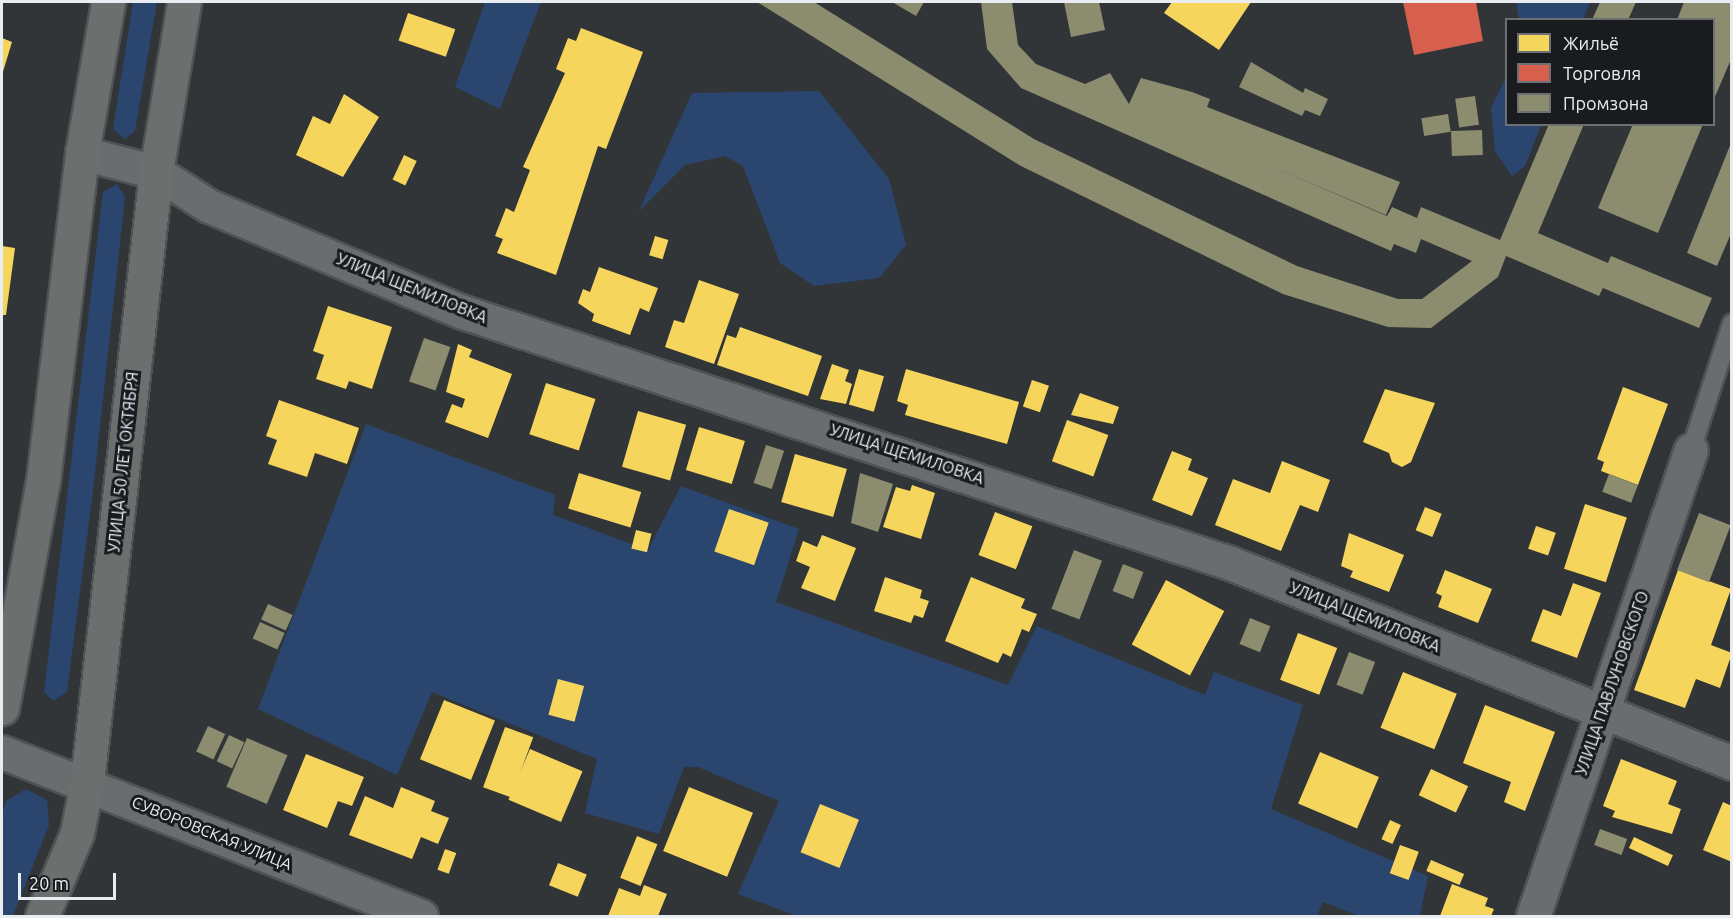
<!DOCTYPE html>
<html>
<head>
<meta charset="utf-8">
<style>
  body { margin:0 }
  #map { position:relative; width:1733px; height:918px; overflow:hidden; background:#323538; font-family:Ubuntu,sans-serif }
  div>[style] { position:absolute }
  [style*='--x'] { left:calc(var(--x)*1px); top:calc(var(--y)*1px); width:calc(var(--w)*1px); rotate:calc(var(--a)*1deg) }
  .green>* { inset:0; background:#2a466f }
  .homes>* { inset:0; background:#f6d55c; transform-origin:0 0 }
  .shops>* { inset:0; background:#d6604d }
  .industry>* { inset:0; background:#8c8c6e; transform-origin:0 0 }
  .roads { filter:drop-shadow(2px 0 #505356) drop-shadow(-2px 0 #505356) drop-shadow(0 2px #505356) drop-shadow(0 -2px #505356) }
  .service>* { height:18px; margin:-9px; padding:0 9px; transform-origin:9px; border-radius:9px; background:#6a6c6f }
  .minor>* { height:33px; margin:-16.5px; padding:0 16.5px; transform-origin:16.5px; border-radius:16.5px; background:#6a6c6f }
  .tertiary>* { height:33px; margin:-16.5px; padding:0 16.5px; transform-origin:16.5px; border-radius:16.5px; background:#6a6c6f }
  .primary>* { height:33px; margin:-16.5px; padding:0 16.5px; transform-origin:16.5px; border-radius:16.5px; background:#6b706e }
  span { translate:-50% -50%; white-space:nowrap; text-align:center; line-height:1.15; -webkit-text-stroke:6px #191b1f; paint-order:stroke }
  .street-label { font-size:16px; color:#e9edf2 }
  .frame { position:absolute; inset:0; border:3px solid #e9edf2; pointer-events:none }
  .legend { position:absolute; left:1505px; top:18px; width:210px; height:108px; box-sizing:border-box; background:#191b1f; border:2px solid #6c6f73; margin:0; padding:8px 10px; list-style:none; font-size:18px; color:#e9edf2 }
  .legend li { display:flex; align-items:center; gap:12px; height:30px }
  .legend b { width:30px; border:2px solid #6c6f73 }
  .scale { position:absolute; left:18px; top:873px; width:98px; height:27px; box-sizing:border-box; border:3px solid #e9edf2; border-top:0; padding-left:8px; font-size:18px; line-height:21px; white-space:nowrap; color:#e9edf2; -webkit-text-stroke:4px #191b1f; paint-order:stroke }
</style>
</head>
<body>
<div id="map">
  <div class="green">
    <div style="clip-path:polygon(133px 2px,157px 2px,135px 131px,125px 139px,113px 129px)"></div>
    <div style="clip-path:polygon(485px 2px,541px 2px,500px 109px,455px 87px)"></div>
    <div style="clip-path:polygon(1516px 2px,1590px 2px,1583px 20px,1519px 19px)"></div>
    <div style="clip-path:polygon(1506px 77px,1506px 124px,1541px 125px,1525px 166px,1512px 176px,1495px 151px,1491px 108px)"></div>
    <div style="clip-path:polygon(819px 91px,889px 179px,906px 245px,879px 278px,814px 286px,780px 263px,743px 166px,725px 156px,685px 165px,639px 211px,692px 93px)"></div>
    <div style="clip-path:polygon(117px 184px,125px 197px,93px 491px,67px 692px,53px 701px,44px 692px,103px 192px)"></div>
    <div style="clip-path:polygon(366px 424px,555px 495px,553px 515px,648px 550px,681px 486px,799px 529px,776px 602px,1008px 685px,1037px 626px,1205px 695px,1214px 672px,1303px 705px,1271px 809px,1428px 876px,1420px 916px,1359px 916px,1323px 902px,1317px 916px,797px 916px,738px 894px,779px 801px,698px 767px,684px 767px,659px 834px,585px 813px,597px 759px,432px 692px,397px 775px,258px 709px)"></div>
    <div style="clip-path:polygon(26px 789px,47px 800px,49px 825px,13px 916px,2px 916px,2px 815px,6px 801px)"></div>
  </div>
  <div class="homes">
    <div style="clip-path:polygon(1172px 2px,1251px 2px,1219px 50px,1164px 13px)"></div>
    <div style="left:408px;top:13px;width:50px;height:29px;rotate:19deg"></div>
    <div style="clip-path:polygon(581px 28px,643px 52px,606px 149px,598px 146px,556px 275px,497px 253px,503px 239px,495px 236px,506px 208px,514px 212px,530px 170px,523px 167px,565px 73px,556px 69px,568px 38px,576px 41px)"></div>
    <div style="clip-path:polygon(2px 38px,12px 42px,2px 75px)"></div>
    <div style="clip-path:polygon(344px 94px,379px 117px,343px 177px,296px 155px,313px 116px,330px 124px)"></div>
    <div style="left:404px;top:155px;width:14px;height:27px;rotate:25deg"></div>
    <div style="left:655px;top:236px;width:14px;height:20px;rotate:17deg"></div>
    <div style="clip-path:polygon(2px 246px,15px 248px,6px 315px,2px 315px)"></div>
    <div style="clip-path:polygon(599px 267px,658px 288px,649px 312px,640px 308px,630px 335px,592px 321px,594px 314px,578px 303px,583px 289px,590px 292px)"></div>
    <div style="clip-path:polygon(699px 280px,739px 294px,714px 364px,665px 347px,674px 320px,684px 323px)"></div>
    <div style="clip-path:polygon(328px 306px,392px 327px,372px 389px,349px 381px,346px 389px,316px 379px,324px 355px,313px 351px)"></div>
    <div style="clip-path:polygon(740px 327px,822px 356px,808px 396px,717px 365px,727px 335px,736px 338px)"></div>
    <div style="clip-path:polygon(458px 344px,472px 350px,469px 357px,512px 374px,488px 438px,445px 422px,452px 404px,462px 408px,465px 399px,446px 392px)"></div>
    <div style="clip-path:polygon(832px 364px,849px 370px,845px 381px,852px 384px,846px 404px,820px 399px)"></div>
    <div style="left:859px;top:369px;width:26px;height:37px;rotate:16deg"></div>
    <div style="clip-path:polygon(906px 369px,1019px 402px,1007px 444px,905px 415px,908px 405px,897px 401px)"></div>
    <div style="left:1032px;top:380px;width:18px;height:28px;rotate:19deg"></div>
    <div style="left:546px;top:383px;width:52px;height:54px;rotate:18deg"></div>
    <div style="clip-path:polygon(1623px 387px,1668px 404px,1638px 485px,1601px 471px,1604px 462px,1597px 459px)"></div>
    <div style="clip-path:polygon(1385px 389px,1435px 403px,1411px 462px,1402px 467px,1392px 462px,1389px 453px,1363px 442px)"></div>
    <div style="clip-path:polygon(1080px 393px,1119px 407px,1113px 424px,1071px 415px)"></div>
    <div style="clip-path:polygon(279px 400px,359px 428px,347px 464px,315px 453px,307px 477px,268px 464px,277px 440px,266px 436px)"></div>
    <div style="left:638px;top:411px;width:50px;height:58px;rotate:16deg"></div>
    <div style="left:1067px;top:420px;width:44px;height:44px;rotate:20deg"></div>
    <div style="left:699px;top:427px;width:48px;height:45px;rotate:17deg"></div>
    <div style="clip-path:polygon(1172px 451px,1192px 459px,1188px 470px,1208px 478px,1192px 516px,1152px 500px)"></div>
    <div style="left:795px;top:454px;width:54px;height:50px;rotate:16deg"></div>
    <div style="clip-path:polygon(1282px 461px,1330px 480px,1318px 512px,1300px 505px,1281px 551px,1215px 525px,1233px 479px,1270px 493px)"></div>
    <div style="left:579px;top:473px;width:65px;height:37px;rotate:17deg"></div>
    <div style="clip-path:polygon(912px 485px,935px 493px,921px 539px,883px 527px,896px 487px,910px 491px)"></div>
    <div style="left:1585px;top:504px;width:44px;height:68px;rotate:18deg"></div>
    <div style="left:1425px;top:507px;width:18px;height:25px;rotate:22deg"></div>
    <div style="left:729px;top:509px;width:42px;height:45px;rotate:19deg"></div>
    <div style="left:995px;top:512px;width:40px;height:46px;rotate:21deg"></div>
    <div style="left:1536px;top:526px;width:21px;height:24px;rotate:19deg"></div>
    <div style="left:636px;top:530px;width:16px;height:19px;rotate:14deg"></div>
    <div style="clip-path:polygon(1349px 533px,1404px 555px,1389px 592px,1350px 577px,1353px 571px,1341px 566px)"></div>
    <div style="clip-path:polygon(822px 535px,856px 548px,835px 601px,801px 588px,810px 567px,796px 561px,803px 541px,817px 547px)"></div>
    <div style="clip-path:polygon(1445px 570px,1492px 589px,1478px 623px,1438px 607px,1442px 596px,1436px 593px)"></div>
    <div style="clip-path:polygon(1678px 570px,1731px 589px,1711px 645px,1732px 653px,1720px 688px,1696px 679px,1685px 708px,1634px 690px)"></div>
    <div style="clip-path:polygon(885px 577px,922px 590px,920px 598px,929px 601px,923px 618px,914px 615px,911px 623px,874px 611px)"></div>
    <div style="clip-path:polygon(971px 577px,1025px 599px,1021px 608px,1037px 614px,1029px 632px,1022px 629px,1011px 657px,1003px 653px,998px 663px,945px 641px)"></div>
    <div style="left:1166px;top:580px;width:66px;height:73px;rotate:28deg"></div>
    <div style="clip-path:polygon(1573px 583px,1601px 593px,1577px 658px,1531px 641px,1543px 609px,1561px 616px)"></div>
    <div style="left:1298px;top:633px;width:42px;height:50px;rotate:21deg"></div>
    <div style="left:1403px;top:672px;width:58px;height:60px;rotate:22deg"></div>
    <div style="left:558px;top:679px;width:27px;height:37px;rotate:15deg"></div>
    <div style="left:444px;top:700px;width:55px;height:64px;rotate:22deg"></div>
    <div style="clip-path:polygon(1485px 705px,1555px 732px,1525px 811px,1504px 802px,1511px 782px,1463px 763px)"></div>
    <div style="left:505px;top:727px;width:30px;height:64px;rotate:20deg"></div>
    <div style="left:530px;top:749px;width:57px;height:55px;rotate:23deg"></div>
    <div style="left:1320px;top:752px;width:64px;height:56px;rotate:23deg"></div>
    <div style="clip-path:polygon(306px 754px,364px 777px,352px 806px,338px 801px,327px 828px,283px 810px)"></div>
    <div style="clip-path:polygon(1621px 759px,1677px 781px,1668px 804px,1681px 809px,1672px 834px,1612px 817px,1615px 811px,1603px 806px)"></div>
    <div style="left:1431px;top:769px;width:41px;height:29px;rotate:25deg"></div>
    <div style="clip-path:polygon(401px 787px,435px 801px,431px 811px,449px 818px,438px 844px,421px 837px,412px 859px,349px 835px,365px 796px,393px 808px)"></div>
    <div style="left:689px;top:787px;width:69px;height:69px;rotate:22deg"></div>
    <div style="clip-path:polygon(1723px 802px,1732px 806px,1732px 862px,1703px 850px)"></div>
    <div style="left:820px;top:804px;width:42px;height:52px;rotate:22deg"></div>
    <div style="left:1390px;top:820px;width:12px;height:21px;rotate:24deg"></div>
    <div style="left:637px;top:836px;width:22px;height:45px;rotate:22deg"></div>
    <div style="left:1634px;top:837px;width:43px;height:12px;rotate:25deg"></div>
    <div style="left:1400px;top:845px;width:20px;height:30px;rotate:20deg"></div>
    <div style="left:445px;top:849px;width:12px;height:22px;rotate:20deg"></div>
    <div style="left:1431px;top:860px;width:36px;height:12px;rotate:23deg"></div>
    <div style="left:558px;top:863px;width:31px;height:24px;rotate:22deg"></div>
    <div style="clip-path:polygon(1452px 884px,1488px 898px,1485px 906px,1494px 909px,1491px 916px,1440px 916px)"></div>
    <div style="clip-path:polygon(644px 885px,667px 894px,658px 916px,608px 916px,619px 888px,640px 896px)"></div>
  </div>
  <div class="shops">
    <div style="clip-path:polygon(1403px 2px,1476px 2px,1483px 41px,1414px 55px)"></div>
  </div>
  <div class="industry">
    <div style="clip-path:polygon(757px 2px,814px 2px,1034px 139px,1297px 266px,1398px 299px,1422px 299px,1472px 261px,1421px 239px,1416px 253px,1394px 244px,1391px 251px,1021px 88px,987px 49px,981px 2px,1012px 2px,1018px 45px,1036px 64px,1085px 84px,1110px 73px,1129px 104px,1141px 78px,1192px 92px,1210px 99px,1207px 107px,1400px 182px,1386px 215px,1268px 165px,1387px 216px,1392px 207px,1417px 218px,1421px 207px,1500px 240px,1549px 124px,1584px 124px,1538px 233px,1608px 263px,1611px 256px,1712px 298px,1699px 328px,1603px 288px,1599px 296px,1506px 256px,1498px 277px,1431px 328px,1388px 327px,1283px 294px,1021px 166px)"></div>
    <div style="clip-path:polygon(892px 2px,924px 2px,916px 16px)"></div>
    <div style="clip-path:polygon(1064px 2px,1099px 2px,1105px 30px,1071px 37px)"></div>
    <div style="clip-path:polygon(1600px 2px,1636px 2px,1628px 20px,1592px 20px)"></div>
    <div style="clip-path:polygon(1684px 2px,1732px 2px,1732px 57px,1714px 99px,1714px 20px,1677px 20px)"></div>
    <div style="clip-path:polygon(1251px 62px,1303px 93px,1305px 88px,1328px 99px,1320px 116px,1305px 110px,1302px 116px,1239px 87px)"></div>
    <div style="left:1475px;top:96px;width:29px;height:20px;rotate:82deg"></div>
    <div style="left:1448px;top:114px;width:18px;height:27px;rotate:81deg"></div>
    <div style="clip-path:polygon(1633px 124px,1703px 124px,1658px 233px,1598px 208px)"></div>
    <div style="left:1482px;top:130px;width:25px;height:31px;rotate:88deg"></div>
    <div style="clip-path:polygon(1731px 143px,1732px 231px,1717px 266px,1687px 253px)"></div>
    <div style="left:424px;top:338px;width:28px;height:46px;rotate:19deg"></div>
    <div style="left:766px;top:445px;width:19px;height:40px;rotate:18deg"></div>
    <div style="clip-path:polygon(860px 473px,893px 484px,878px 532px,851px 523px)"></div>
    <div style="left:1609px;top:474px;width:31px;height:19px;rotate:21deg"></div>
    <div style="left:1699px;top:513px;width:34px;height:61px;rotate:21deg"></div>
    <div style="left:1074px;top:550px;width:30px;height:63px;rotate:21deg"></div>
    <div style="left:1123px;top:564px;width:22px;height:29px;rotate:21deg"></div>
    <div style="left:268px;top:604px;width:27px;height:17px;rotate:24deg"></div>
    <div style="left:1250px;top:618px;width:22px;height:28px;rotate:22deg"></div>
    <div style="left:260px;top:622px;width:27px;height:18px;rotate:24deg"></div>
    <div style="left:1349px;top:652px;width:28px;height:35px;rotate:21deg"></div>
    <div style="left:208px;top:726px;width:19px;height:28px;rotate:25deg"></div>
    <div style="left:229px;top:735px;width:17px;height:29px;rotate:25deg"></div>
    <div style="left:247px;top:738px;width:44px;height:53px;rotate:23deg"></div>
    <div style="left:1600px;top:829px;width:29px;height:17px;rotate:20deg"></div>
  </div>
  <div class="roads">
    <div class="service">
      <div style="--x:1691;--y:450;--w:133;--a:-72"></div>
    </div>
    <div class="minor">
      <div style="--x:82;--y:153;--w:76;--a:14.4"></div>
      <div style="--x:156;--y:172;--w:63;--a:32.7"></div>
      <div style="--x:209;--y:206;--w:275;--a:22.7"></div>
      <div style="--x:463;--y:312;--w:807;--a:18.12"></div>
      <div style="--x:1230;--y:563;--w:540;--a:21.72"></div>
      <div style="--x:1533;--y:916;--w:492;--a:-71.3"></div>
    </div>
    <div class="tertiary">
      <div style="--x:2;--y:752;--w:450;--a:21.4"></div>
    </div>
    <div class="primary">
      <div style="--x:2;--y:708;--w:231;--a:-79.8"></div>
      <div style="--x:43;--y:481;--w:330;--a:-83.2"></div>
      <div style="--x:82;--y:153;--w:153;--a:-80.2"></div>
      <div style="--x:42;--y:916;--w:90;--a:-67.1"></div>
      <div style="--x:77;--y:833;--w:52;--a:-78.9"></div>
      <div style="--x:87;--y:782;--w:614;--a:-83.55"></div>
      <div style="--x:156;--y:172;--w:172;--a:-80.6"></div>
    </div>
  </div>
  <div class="street-label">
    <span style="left:412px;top:288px;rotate:22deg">УЛИЦА ЩЕМИЛОВКА</span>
    <span style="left:907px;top:454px;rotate:18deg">УЛИЦА ЩЕМИЛОВКА</span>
    <span style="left:123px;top:462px;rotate:-84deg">УЛИЦА 50 ЛЕТ ОКТЯБРЯ</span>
    <span style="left:1365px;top:617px;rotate:22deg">УЛИЦА ЩЕМИЛОВКА</span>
    <span style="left:1612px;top:683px;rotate:-71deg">УЛИЦА ПАВЛУНОВСКОГО</span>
    <span style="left:212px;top:833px;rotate:22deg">СУВОРОВСКАЯ УЛИЦА</span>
  </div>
  <div class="frame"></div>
  <ul class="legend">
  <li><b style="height:16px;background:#f6d55c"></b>Жильё</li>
  <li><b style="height:16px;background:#d6604d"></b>Торговля</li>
  <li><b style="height:16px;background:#8c8c6e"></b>Промзона</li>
  </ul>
  <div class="scale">20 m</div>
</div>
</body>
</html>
